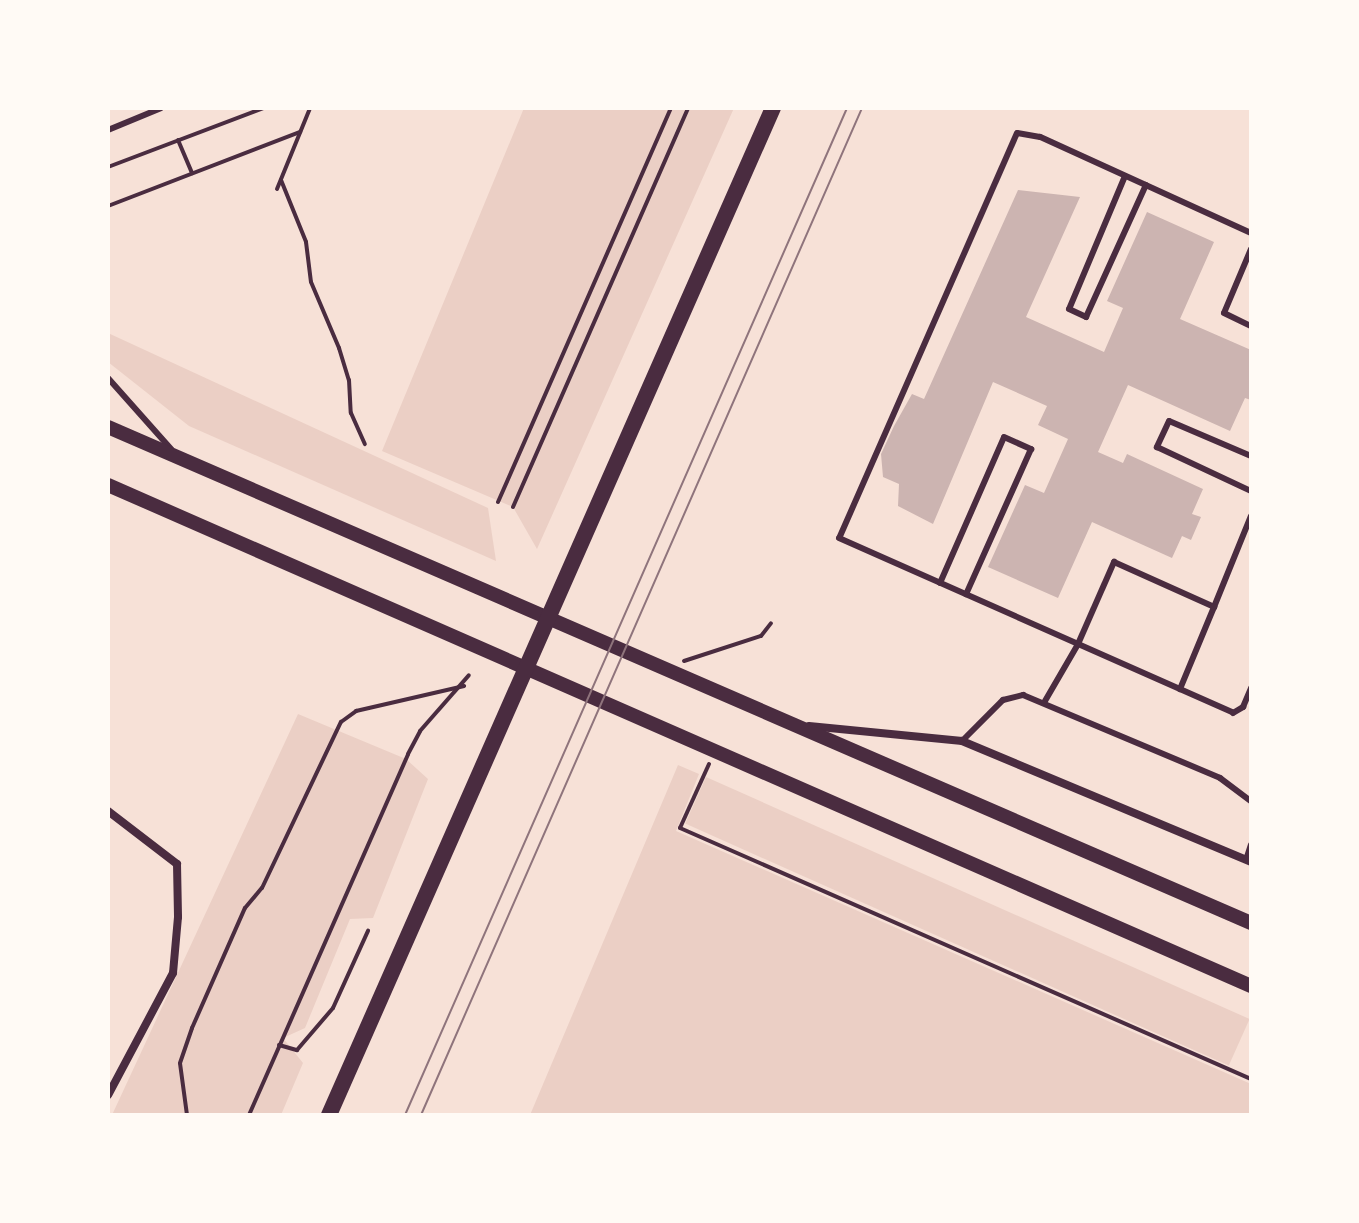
<!DOCTYPE html>
<html>
<head>
<meta charset="utf-8">
<style>
  body { margin:0 }
  #map { position:relative; width:1359px; height:1223px; overflow:hidden; background:#f7e1d7; font-family:Montserrat,sans-serif }
  div>[style] { position:absolute }
  [style*='--x'] { left:calc(var(--x)*1px); top:calc(var(--y)*1px); width:calc(var(--w)*1px); rotate:calc(var(--a)*1deg) }
  .green>* { inset:0; background:#ebcfc5; transform-origin:0 0 }
  .building>* { inset:0; background:#ccb4b1 }
  .path>* { height:4px; margin:-2px; padding:0 2px; transform-origin:2px; border-radius:2px; background:#4a2c40 }
  .service>* { height:6px; margin:-3px; padding:0 3px; transform-origin:3px; border-radius:3px; background:#4a2c40 }
  .minor>* { height:8px; margin:-4px; padding:0 4px; transform-origin:4px; border-radius:4px; background:#4a2c40 }
  .tertiary>* { height:14px; margin:-7px; padding:0 7px; transform-origin:7px; border-radius:7px; background:#4a2c40 }
  .secondary>* { height:16px; margin:-8px; padding:0 8px; transform-origin:8px; border-radius:8px; background:#4a2c40 }
  .tram>* { height:2px; margin:-1px; padding:0 1px; transform-origin:1px; border-radius:1px; background:#8f747c }
  span { translate:-50% -50%; white-space:nowrap; text-align:center; line-height:1.15; -webkit-text-stroke:8px #fffaf5; paint-order:stroke }
  .frame { position:absolute; inset:0; border:110px solid #fffaf5; pointer-events:none }
</style>
</head>
<body>
<div id="map">
  <div class="green">
    <div style="clip-path:polygon(524px 108px,734px 108px,537px 549px,513px 507px,382px 451px)"></div>
    <div style="clip-path:polygon(108px 333px,488px 508px,496px 561px,189px 426px,108px 362px)"></div>
    <div style="clip-path:polygon(298px 714px,406px 759px,428px 779px,373px 918px,350px 919px,305px 1028px,283px 1038px,303px 1063px,281px 1115px,112px 1115px)"></div>
    <div style="clip-path:polygon(678px 765px,699px 774px,676px 831px,1251px 1084px,1251px 1115px,530px 1115px)"></div>
    <div style="left:706px;top:777px;width:595px;height:51px;rotate:24deg"></div>
  </div>
  <div class="building">
    <div style="clip-path:polygon(1018px 190px,1080px 197px,1026px 317px,1104px 352px,1123px 308px,1107px 301px,1147px 212px,1214px 242px,1180px 319px,1251px 350px,1251px 400px,1245px 398px,1230px 431px,1128px 385px,1098px 452px,1123px 463px,1127px 454px,1203px 489px,1192px 514px,1201px 517px,1191px 540px,1182px 536px,1172px 558px,1092px 522px,1058px 598px,988px 567px,1025px 485px,1044px 493px,1068px 439px,1038px 425px,1047px 406px,993px 382px,933px 524px,898px 506px,899px 484px,883px 477px,881px 454px,894px 426px,912px 394px,924px 399px)"></div>
  </div>
  <div class="path">
    <div style="--x:178;--y:140;--w:36;--a:67"></div>
    <div style="--x:108;--y:167;--w:166;--a:-20.8"></div>
    <div style="--x:281;--y:180;--w:67;--a:68"></div>
    <div style="--x:306;--y:242;--w:40;--a:82.9"></div>
    <div style="--x:311;--y:282;--w:72;--a:67"></div>
    <div style="--x:339;--y:348;--w:34;--a:73"></div>
    <div style="--x:349;--y:380;--w:33;--a:87"></div>
    <div style="--x:351;--y:413;--w:34;--a:66"></div>
    <div style="--x:277;--y:189;--w:87;--a:-67.8"></div>
    <div style="--x:108;--y:206;--w:206;--a:-21.1"></div>
    <div style="--x:498;--y:502;--w:430;--a:-66.3"></div>
    <div style="--x:513;--y:507;--w:436;--a:-66.3"></div>
    <div style="--x:684;--y:661;--w:81;--a:-18"></div>
    <div style="--x:761;--y:636;--w:16;--a:-52"></div>
    <div style="--x:709;--y:764;--w:70;--a:114.4"></div>
    <div style="--x:680;--y:828;--w:624;--a:23.73"></div>
    <div style="--x:279;--y:1045;--w:19;--a:16"></div>
    <div style="--x:297;--y:1050;--w:55;--a:-49.4"></div>
    <div style="--x:333;--y:1008;--w:85;--a:-65.6"></div>
    <div style="--x:187;--y:1115;--w:52;--a:-97.7"></div>
    <div style="--x:180;--y:1063;--w:37;--a:-71"></div>
    <div style="--x:192;--y:1028;--w:131;--a:-66.2"></div>
    <div style="--x:245;--y:908;--w:26;--a:-50"></div>
    <div style="--x:262;--y:888;--w:184;--a:-64.6"></div>
    <div style="--x:341;--y:722;--w:19;--a:-36"></div>
    <div style="--x:356;--y:711;--w:111;--a:-13"></div>
    <div style="--x:249;--y:1115;--w:394;--a:-66.2"></div>
    <div style="--x:408;--y:754;--w:26;--a:-62"></div>
    <div style="--x:420;--y:731;--w:74;--a:-48.8"></div>
  </div>
  <div class="service">
    <div style="--x:108;--y:130;--w:57;--a:-22.5"></div>
    <div style="--x:1125;--y:176;--w:144;--a:112.8"></div>
    <div style="--x:1069;--y:309;--w:19;--a:25"></div>
    <div style="--x:1086;--y:317;--w:145;--a:-65.6"></div>
    <div style="--x:1251;--y:233;--w:232;--a:-155.5"></div>
    <div style="--x:1040;--y:137;--w:23;--a:-170"></div>
    <div style="--x:1017;--y:133;--w:442;--a:113.7"></div>
    <div style="--x:839;--y:538;--w:431;--a:23.9"></div>
    <div style="--x:1233;--y:713;--w:12;--a:-31"></div>
    <div style="--x:1243;--y:707;--w:21;--a:-67"></div>
    <div style="--x:1251;--y:249;--w:69;--a:112.9"></div>
    <div style="--x:1224;--y:313;--w:30;--a:26"></div>
    <div style="--x:108;--y:378;--w:95;--a:48.4"></div>
    <div style="--x:1251;--y:456;--w:89;--a:-156.9"></div>
    <div style="--x:1169;--y:421;--w:29;--a:115"></div>
    <div style="--x:1157;--y:447;--w:104;--a:25.1"></div>
    <div style="--x:940;--y:583;--w:159;--a:-66.3"></div>
    <div style="--x:1004;--y:437;--w:30;--a:24"></div>
    <div style="--x:1031;--y:449;--w:159;--a:114.1"></div>
    <div style="--x:1214;--y:607;--w:98;--a:-67.9"></div>
    <div style="--x:1045;--y:701;--w:66;--a:-59.9"></div>
    <div style="--x:1078;--y:644;--w:90;--a:-66.3"></div>
    <div style="--x:1114;--y:562;--w:110;--a:24.2"></div>
    <div style="--x:1214;--y:607;--w:89;--a:112.5"></div>
    <div style="--x:962;--y:741;--w:58;--a:-45"></div>
    <div style="--x:1003;--y:700;--w:21;--a:-14"></div>
    <div style="--x:1023;--y:695;--w:214;--a:22.8"></div>
    <div style="--x:1220;--y:778;--w:39;--a:37"></div>
    <div style="--x:1246;--y:860;--w:16;--a:-72"></div>
  </div>
  <div class="minor">
    <div style="--x:809;--y:726;--w:154;--a:5.6"></div>
    <div style="--x:962;--y:741;--w:313;--a:22.7"></div>
    <div style="--x:108;--y:811;--w:87;--a:37.5"></div>
    <div style="--x:177;--y:864;--w:53;--a:88.9"></div>
    <div style="--x:178;--y:917;--w:56;--a:95.1"></div>
    <div style="--x:173;--y:973;--w:138;--a:118"></div>
  </div>
  <div class="tertiary">
    <div style="--x:108;--y:427;--w:1246;--a:23.46"></div>
    <div style="--x:108;--y:485;--w:1248;--a:23.67"></div>
  </div>
  <div class="secondary">
    <div style="--x:329;--y:1115;--w:1101;--a:-66.21"></div>
  </div>
  <div class="tram">
    <div style="--x:405;--y:1115;--w:1100;--a:-66.3"></div>
    <div style="--x:421;--y:1115;--w:1099;--a:-66.35"></div>
  </div>
  <div class="frame"></div>
</div>
</body>
</html>
